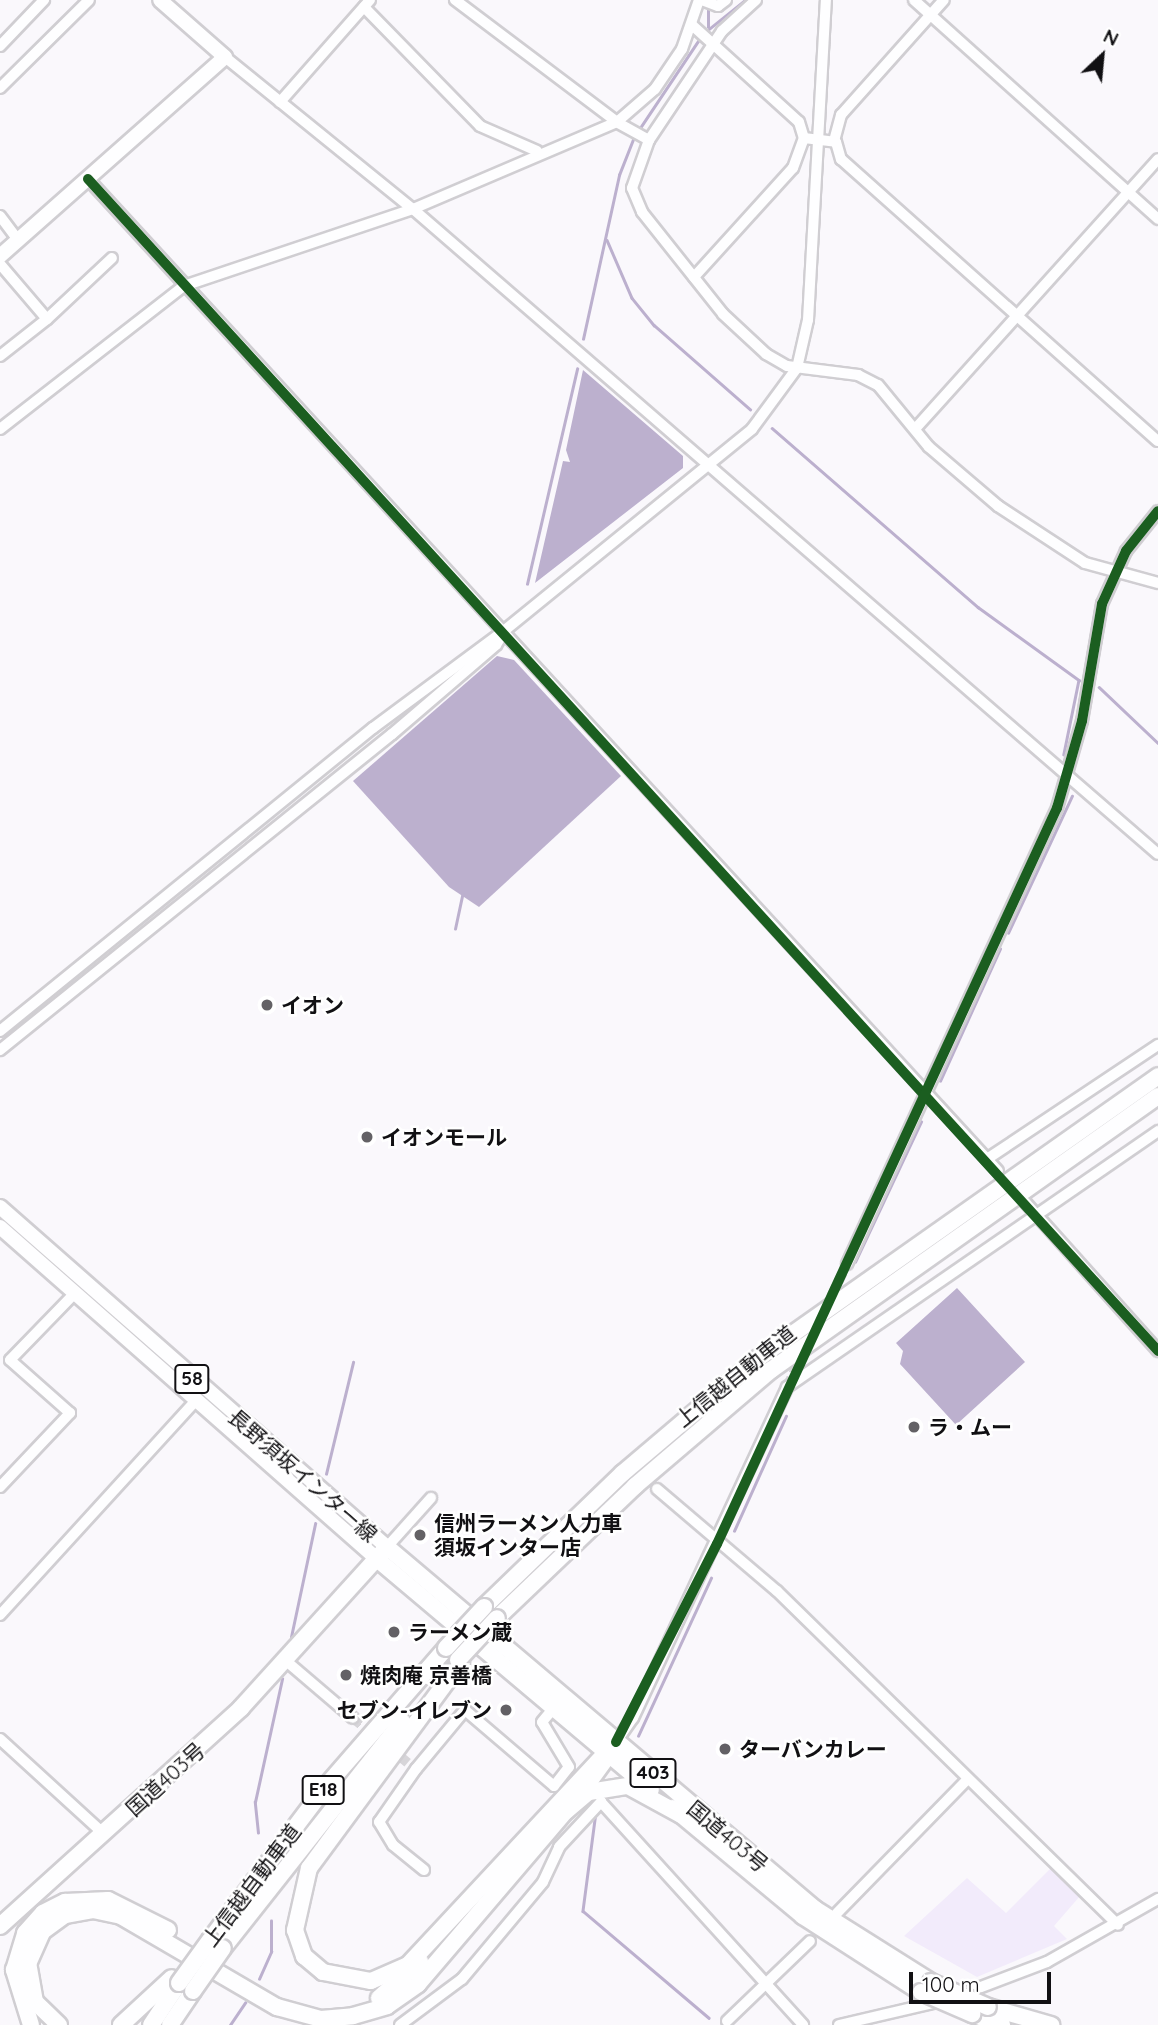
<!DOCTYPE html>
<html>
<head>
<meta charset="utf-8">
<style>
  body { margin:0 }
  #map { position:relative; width:1158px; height:2025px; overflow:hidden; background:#faf8fc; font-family:Quicksand,"Noto Sans JP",sans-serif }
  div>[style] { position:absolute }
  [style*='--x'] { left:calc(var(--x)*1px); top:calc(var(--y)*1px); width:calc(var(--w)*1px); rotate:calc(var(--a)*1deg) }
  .green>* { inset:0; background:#f2ebfb }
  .water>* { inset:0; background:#bcb0ce }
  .stream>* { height:2.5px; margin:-1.25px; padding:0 1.25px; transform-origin:1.25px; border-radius:1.25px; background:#bcb0ce }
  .minor-tunnel>* { height:10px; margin-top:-5px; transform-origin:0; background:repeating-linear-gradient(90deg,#d7d5d9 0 10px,transparent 0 15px) }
  .roads { filter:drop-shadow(2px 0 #d0ced2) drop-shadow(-2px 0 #d0ced2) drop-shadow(0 2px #d0ced2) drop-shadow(0 -2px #d0ced2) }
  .minor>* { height:10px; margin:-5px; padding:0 5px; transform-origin:5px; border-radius:5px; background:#fefeff }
  .major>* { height:14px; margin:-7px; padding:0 7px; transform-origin:7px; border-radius:7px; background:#fefeff }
  .highway>* { height:16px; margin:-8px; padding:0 8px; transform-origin:8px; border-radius:8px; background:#fefeff }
  .bridges { filter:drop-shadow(2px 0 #d0ced2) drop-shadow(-2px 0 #d0ced2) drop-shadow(0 2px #d0ced2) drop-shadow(0 -2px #d0ced2) }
  .highway-bridge>* { height:16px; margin:-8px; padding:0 8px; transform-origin:8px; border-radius:8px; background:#fefeff }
  .cycleway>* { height:10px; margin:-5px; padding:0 5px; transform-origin:5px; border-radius:5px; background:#1b5e20 }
  .dots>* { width:19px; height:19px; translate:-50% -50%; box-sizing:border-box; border:4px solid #fff; border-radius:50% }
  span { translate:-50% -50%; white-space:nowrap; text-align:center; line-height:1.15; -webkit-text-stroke:5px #fff; paint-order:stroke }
  .shield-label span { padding:2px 5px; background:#fff; border:2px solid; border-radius:5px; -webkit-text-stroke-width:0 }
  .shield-label { font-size:19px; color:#111013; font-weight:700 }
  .poi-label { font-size:21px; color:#111013; font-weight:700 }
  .left { translate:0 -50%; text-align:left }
  .right { translate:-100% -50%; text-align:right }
  .street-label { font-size:21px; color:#111013 }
  .north { position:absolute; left:1067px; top:21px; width:70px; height:70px; -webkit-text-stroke:5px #fff; paint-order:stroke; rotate:26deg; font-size:19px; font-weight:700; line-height:28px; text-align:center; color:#111013 }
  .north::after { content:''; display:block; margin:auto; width:24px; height:32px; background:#111013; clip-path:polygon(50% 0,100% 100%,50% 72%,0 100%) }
  .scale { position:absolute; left:909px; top:1972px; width:142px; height:32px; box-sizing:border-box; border:4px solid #111013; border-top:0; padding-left:9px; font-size:21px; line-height:24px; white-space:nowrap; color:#111013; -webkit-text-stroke:5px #fff; paint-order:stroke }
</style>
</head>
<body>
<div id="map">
  <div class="green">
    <div style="clip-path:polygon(1051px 1868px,1080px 1896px,1054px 1926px,1067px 1939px,977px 1977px,904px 1936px,967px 1878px,1006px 1913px)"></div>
  </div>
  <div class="water">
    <div style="clip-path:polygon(583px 370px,683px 456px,683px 468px,535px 583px,563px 461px,570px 462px,566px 450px)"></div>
    <div style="clip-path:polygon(497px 656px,514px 660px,621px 776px,479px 907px,449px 887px,353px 781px)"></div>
    <div style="clip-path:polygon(957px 1288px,1025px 1362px,956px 1425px,900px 1364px,903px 1351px,896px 1343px)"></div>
  </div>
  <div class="stream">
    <div style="--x:708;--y:27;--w:21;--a:-90"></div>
    <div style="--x:704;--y:33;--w:53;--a:-38.8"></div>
    <div style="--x:638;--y:131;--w:112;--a:-56.3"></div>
    <div style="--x:607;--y:240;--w:63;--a:66.7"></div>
    <div style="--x:632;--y:298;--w:35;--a:51"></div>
    <div style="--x:654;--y:325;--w:128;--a:41.2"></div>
    <div style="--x:583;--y:339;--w:168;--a:-77.6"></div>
    <div style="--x:619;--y:175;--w:41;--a:-68.5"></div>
    <div style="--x:772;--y:428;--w:273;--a:41"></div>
    <div style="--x:978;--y:607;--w:125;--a:35.9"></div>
    <div style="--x:1079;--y:680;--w:76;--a:101.5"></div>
    <div style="--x:527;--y:584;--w:221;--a:-76.9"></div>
    <div style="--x:1099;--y:687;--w:81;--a:43.5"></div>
    <div style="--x:455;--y:929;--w:35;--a:-78"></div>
    <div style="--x:1008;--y:933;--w:151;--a:-65"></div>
    <div style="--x:940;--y:1081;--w:145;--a:-65.6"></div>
    <div style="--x:855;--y:1262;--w:155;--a:-64.8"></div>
    <div style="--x:326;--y:1474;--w:115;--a:-76.4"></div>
    <div style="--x:734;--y:1531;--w:126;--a:-65.7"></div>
    <div style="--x:291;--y:1637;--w:116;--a:-78"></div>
    <div style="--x:638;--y:1736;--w:174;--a:-65.2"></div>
    <div style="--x:596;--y:1812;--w:100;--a:97.5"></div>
    <div style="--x:583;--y:1911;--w:165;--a:40.3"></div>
    <div style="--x:258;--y:1833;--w:31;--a:-96"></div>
    <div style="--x:255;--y:1802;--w:126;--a:-77.6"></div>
    <div style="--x:259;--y:1979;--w:30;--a:-66"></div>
    <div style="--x:271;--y:1952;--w:31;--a:-90"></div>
    <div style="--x:230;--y:2025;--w:27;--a:-56"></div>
  </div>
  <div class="minor-tunnel">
    <div style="--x:825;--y:1309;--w:50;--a:-63.9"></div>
    <div style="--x:787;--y:1387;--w:47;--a:-64.5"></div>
    <div style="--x:353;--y:1718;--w:28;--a:39"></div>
    <div style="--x:390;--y:1748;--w:23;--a:40"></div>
  </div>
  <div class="roads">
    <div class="minor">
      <div style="--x:702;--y:0;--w:17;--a:21"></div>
      <div style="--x:718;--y:6;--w:10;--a:-37"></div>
      <div style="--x:756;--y:0;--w:46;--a:137.6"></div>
      <div style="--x:722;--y:31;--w:131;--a:123.8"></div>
      <div style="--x:649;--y:140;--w:51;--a:109.5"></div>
      <div style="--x:632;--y:188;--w:26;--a:67"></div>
      <div style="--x:642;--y:212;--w:130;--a:51.5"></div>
      <div style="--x:723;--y:314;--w:59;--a:42.9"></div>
      <div style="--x:766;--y:354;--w:24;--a:30"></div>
      <div style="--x:787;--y:366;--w:72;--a:7.2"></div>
      <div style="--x:858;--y:375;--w:22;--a:27"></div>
      <div style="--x:878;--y:385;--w:80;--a:50.6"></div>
      <div style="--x:929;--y:447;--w:91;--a:40.5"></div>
      <div style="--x:998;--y:506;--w:104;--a:33.2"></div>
      <div style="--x:1085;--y:563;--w:76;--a:15.3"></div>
      <div style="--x:914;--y:0;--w:328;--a:41.9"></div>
      <div style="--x:364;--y:7;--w:166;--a:45.7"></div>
      <div style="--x:480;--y:126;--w:62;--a:23.7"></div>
      <div style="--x:692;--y:25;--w:144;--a:42.2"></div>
      <div style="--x:799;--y:122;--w:17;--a:73"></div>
      <div style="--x:804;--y:138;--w:32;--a:7"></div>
      <div style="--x:836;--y:142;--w:18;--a:74"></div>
      <div style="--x:841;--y:159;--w:424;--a:41.7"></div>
      <div style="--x:0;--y:46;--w:64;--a:-46.3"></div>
      <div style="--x:225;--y:57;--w:242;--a:39"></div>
      <div style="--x:413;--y:209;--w:985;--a:40.89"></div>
      <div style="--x:0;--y:88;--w:125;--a:-44.7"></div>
      <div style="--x:280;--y:102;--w:136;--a:-48.6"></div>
      <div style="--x:649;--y:140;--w:37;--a:-151"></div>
      <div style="--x:617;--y:122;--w:50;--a:-41"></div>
      <div style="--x:655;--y:89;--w:48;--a:-56"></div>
      <div style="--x:682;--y:49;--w:52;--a:-70.9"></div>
      <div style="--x:834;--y:141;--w:27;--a:-75"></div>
      <div style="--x:841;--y:115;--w:154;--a:-48.2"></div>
      <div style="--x:88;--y:179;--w:1346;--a:47.47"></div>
      <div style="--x:0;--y:216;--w:30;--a:53"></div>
      <div style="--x:0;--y:264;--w:72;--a:49.5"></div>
      <div style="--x:47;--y:319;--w:60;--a:141.8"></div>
      <div style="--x:694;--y:277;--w:147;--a:-47.8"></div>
      <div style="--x:793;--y:168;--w:32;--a:-70"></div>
      <div style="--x:47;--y:319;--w:89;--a:-43.2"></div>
      <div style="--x:0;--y:429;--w:233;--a:-37.9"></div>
      <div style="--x:184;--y:286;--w:242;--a:-18.6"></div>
      <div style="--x:413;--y:209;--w:222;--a:-23.1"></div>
      <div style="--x:617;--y:122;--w:203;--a:-143"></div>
      <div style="--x:915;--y:429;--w:363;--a:-48"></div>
      <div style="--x:505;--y:630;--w:318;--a:-39.1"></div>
      <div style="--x:752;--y:429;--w:76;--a:-53.6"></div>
      <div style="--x:797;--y:368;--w:49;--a:-77.1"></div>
      <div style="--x:808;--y:320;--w:321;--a:-86.8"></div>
      <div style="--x:0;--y:1031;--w:481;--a:-39.1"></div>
      <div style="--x:373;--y:728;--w:164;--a:-36.6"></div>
      <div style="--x:505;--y:630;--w:17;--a:121"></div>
      <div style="--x:496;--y:645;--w:137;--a:139.4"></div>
      <div style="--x:392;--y:734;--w:504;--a:141.13"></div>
      <div style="--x:987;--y:1159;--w:206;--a:-33.7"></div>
      <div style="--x:1025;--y:1202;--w:200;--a:48.2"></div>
      <div style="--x:847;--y:1264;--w:502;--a:-65.27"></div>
      <div style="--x:1057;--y:808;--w:91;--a:-74"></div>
      <div style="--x:1082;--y:721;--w:119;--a:-80.3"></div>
      <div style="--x:1102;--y:604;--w:58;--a:-65.6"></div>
      <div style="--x:1126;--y:551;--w:51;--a:-51.3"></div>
      <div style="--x:0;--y:1487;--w:102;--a:-46.6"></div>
      <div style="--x:70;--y:1413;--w:80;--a:-138.5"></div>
      <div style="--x:10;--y:1360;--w:92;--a:-45.9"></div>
      <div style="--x:657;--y:1489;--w:157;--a:40.4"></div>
      <div style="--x:777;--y:1591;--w:477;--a:44.4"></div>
      <div style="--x:387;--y:1547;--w:66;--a:-48.1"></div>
      <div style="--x:0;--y:1615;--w:291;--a:-47.6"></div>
      <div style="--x:285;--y:1660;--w:89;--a:40.5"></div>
      <div style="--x:0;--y:1739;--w:139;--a:42.4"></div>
      <div style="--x:616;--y:1742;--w:29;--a:-55"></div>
      <div style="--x:633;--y:1718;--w:365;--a:-65"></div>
      <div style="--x:787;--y:1387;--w:451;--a:-34.6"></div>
      <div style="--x:424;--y:1870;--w:40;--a:-141"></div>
      <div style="--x:393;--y:1845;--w:27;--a:-121"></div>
      <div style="--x:379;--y:1822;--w:65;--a:-55.1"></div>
      <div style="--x:416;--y:1769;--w:77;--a:-50.3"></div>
      <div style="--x:465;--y:1710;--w:117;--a:40.5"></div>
      <div style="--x:554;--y:1786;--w:24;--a:-52"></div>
      <div style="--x:569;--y:1767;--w:52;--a:-121"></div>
      <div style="--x:542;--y:1722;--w:17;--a:-50"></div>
      <div style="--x:837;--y:1913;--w:186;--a:-45.7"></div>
      <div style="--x:960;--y:1995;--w:93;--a:-20.8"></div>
      <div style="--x:1047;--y:1962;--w:128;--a:-29.6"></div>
      <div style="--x:727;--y:2021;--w:115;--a:-43.9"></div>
      <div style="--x:400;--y:2025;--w:77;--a:-36.6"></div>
      <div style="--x:462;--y:1979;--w:126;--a:-50.1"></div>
      <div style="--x:543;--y:1882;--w:38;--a:-65"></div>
      <div style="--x:559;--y:1847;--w:62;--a:-47"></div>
      <div style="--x:601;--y:1802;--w:301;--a:47.8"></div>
      <div style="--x:839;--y:2025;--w:106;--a:-13.1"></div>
    </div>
    <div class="major">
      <div style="--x:0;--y:256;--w:300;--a:-41.5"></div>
      <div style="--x:225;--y:57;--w:86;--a:-138.8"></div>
      <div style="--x:0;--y:1207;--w:515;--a:41.3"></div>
      <div style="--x:0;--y:1227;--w:502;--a:41.37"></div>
    </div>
    <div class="highway">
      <div style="--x:377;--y:1559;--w:358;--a:40.1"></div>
      <div style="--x:484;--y:1607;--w:193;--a:-44"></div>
      <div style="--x:623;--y:1473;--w:180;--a:-40.3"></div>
      <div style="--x:760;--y:1357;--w:487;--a:-35.2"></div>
      <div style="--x:497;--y:1618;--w:191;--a:-43.7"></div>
      <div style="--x:635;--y:1486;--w:179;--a:-40.5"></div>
      <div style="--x:771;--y:1370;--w:474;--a:-35.3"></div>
      <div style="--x:461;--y:1662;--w:256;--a:126.4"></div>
      <div style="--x:309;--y:1868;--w:64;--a:102.7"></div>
      <div style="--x:295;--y:1930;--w:28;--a:71"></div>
      <div style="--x:304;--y:1956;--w:25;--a:40"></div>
      <div style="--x:323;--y:1972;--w:49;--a:10.6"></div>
      <div style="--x:371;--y:1981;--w:40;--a:-23.4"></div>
      <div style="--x:408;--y:1965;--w:305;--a:-47"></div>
      <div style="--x:581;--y:1793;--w:54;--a:-54"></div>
      <div style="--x:673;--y:1808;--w:169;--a:39.7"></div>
      <div style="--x:803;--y:1916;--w:140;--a:32.8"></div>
      <div style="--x:0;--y:1926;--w:325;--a:-42.1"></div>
      <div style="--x:241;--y:1708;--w:217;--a:-47.8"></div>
      <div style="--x:387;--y:1547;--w:561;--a:40.22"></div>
      <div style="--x:815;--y:1909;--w:137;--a:32.2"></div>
      <div style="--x:210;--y:1940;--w:194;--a:-53"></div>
      <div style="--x:327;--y:1785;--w:181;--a:-49"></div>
      <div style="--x:223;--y:1948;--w:289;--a:-51.7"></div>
      <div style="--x:379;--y:1998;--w:55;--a:-41.3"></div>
      <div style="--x:988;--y:2007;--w:66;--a:15.9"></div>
      <div style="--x:972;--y:2014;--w:32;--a:20"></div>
      <div style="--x:31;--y:2025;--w:58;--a:-107.2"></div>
      <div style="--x:14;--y:1970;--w:39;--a:-73"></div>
      <div style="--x:25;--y:1933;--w:27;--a:-48"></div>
      <div style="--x:43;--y:1913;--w:25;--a:-27"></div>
      <div style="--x:65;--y:1902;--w:43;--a:-2.7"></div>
      <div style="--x:108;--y:1900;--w:67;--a:26.6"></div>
      <div style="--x:59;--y:2025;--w:33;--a:-136"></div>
      <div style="--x:35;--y:2002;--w:39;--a:-100"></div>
      <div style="--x:28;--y:1964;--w:36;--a:-66"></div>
      <div style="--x:43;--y:1931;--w:27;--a:-36"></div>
      <div style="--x:65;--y:1915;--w:28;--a:-10"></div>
      <div style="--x:93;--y:1910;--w:29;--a:12"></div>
      <div style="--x:121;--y:1916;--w:181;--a:30.3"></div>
      <div style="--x:277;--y:2007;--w:46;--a:15.3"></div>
      <div style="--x:321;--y:2019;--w:32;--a:-5"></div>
      <div style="--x:353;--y:2016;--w:35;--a:-16"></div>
      <div style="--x:387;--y:2006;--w:38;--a:-35"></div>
      <div style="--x:418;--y:1984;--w:228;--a:-49.5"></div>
      <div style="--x:566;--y:1811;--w:30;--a:-40"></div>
      <div style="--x:589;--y:1792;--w:39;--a:-9"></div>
      <div style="--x:628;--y:1786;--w:60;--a:28.7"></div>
      <div style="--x:121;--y:2025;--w:69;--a:-42.7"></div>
      <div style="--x:151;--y:2025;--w:43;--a:-56.3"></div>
      <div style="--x:170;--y:2025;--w:41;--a:-55.9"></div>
    </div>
  </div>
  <div class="bridges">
    <div class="highway-bridge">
      <div style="--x:446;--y:1648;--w:56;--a:-47.2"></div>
      <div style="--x:458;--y:1660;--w:57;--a:-47.1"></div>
      <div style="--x:931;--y:1982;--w:62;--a:23.7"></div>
      <div style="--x:179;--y:1983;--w:53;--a:-54.2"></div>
      <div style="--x:193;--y:1991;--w:52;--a:-55.1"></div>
      <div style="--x:921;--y:1992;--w:56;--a:23.3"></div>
    </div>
  </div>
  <div class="cycleway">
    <div style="--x:88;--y:179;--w:1587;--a:47.6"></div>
    <div style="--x:616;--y:1742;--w:222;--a:-63"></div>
    <div style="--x:717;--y:1544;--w:811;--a:-65.21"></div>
    <div style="--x:1057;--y:808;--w:91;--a:-74"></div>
    <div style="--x:1082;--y:721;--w:119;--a:-80.3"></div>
    <div style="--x:1102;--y:604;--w:58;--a:-65.6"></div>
    <div style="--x:1126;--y:551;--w:51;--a:-51.3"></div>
  </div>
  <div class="dots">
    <div style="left:267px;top:1005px;background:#636165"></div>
    <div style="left:367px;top:1137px;background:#636165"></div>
    <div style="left:914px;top:1427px;background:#636165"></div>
    <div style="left:420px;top:1535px;background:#636165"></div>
    <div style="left:394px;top:1632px;background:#636165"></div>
    <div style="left:346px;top:1675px;background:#636165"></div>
    <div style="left:506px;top:1710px;background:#636165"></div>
    <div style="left:725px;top:1749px;background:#636165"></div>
  </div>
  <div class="shield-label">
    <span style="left:192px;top:1379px">58</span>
    <span style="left:653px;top:1773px">403</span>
    <span style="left:323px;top:1790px">E18</span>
  </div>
  <div class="poi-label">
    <span class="left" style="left:281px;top:1005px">イオン</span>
    <span class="left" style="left:381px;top:1137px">イオンモール</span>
    <span class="left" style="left:928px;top:1427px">ラ・ムー</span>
    <span class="left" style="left:434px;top:1535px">信州ラーメン人力車<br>須坂インター店</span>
    <span class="left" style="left:408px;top:1632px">ラーメン蔵</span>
    <span class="left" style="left:360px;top:1675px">焼肉庵 京善橋</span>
    <span class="right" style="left:492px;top:1710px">セブン-イレブン</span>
    <span class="left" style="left:739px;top:1749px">ターバンカレー</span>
  </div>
  <div class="street-label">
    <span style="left:735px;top:1376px;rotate:-39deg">上信越自動車道</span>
    <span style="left:303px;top:1475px;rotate:41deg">長野須坂インター線</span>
    <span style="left:165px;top:1779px;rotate:-42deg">国道403号</span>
    <span style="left:728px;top:1836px;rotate:40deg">国道403号</span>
    <span style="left:251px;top:1885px;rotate:-53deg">上信越自動車道</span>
  </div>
  <div class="north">N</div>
  <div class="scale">100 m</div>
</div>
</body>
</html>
